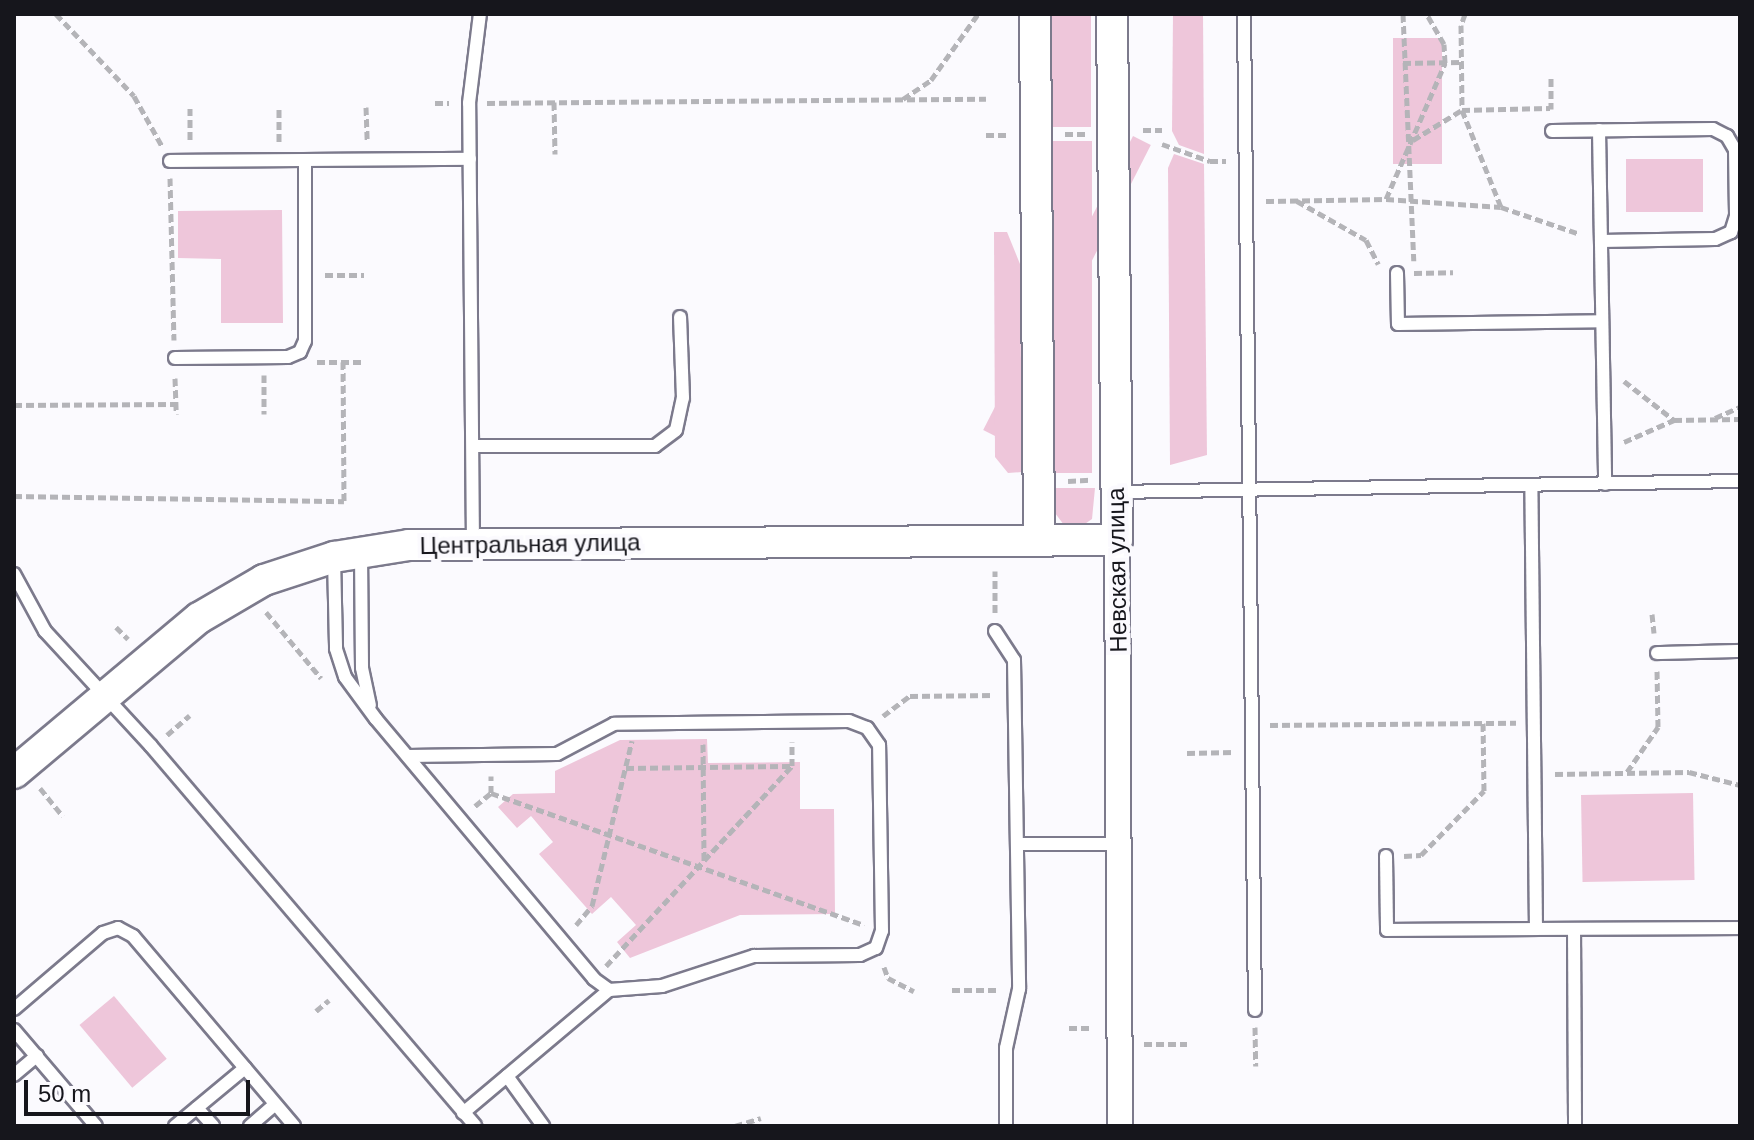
<!DOCTYPE html>
<html>
<head>
<meta charset="utf-8">
<style>
  body { margin:0 }
  #map { position:relative; width:1754px; height:1140px; overflow:hidden; background:#fbfafe; font-family:Arial,sans-serif }
  div>[style] { position:absolute }
  [style*='--x'] { left:calc(var(--x)*1px); top:calc(var(--y)*1px); width:calc(var(--w)*1px); rotate:calc(var(--a)*1deg) }
  .green>* { inset:0; background:#eec6da; transform-origin:0 0 }
  .path>* { height:5px; margin-top:-2.5px; transform-origin:0; background:repeating-linear-gradient(90deg,#b4b4b8 0 8px,transparent 0 12px) }
  .roads { filter:drop-shadow(2px 0 #7c7a8c) drop-shadow(-2px 0 #7c7a8c) drop-shadow(0 2px #7c7a8c) drop-shadow(0 -2px #7c7a8c) }
  .service>* { height:12px; margin:-6px; padding:0 6px; transform-origin:6px; border-radius:6px; background:#fff }
  .minor>* { height:24px; margin:-12px; padding:0 12px; transform-origin:12px; border-radius:12px; background:#fff }
  .tertiary>* { height:30px; margin:-15px; padding:0 15px; transform-origin:15px; border-radius:15px; background:#fff }
  span { translate:-50% -50%; white-space:nowrap; text-align:center; line-height:1.15; -webkit-text-stroke:8px #fbfafe; paint-order:stroke }
  .street-label { font-size:24px; color:#16161c }
  .frame { position:absolute; inset:0; border:16px solid #16161c; pointer-events:none }
  .scale { position:absolute; left:24px; top:1080px; width:226px; height:36px; box-sizing:border-box; border:4px solid #16161c; border-top:0; padding-left:10px; font-size:24px; line-height:28px; white-space:nowrap; color:#16161c; -webkit-text-stroke:6px #fbfafe; paint-order:stroke }
</style>
</head>
<body>
<div id="map">
  <div class="green">
    <div style="left:1051px;top:14px;width:40px;height:113px"></div>
    <div style="clip-path:polygon(1173px 14px,1203px 14px,1204px 154px,1179px 145px,1172px 131px)"></div>
    <div style="left:1393px;top:38px;width:49px;height:126px"></div>
    <div style="left:1133px;top:136px;width:20px;height:330px;rotate:27deg"></div>
    <div style="left:1052px;top:141px;width:40px;height:332px"></div>
    <div style="clip-path:polygon(1174px 154px,1204px 164px,1207px 455px,1170px 465px,1168px 168px)"></div>
    <div style="left:1703px;top:159px;width:53px;height:77px;rotate:90deg"></div>
    <div style="clip-path:polygon(282px 210px,283px 323px,221px 323px,221px 259px,178px 258px,178px 211px)"></div>
    <div style="clip-path:polygon(994px 232px,1007px 232px,1020px 264px,1022px 472px,1008px 473px,995px 457px)"></div>
    <div style="clip-path:polygon(1055px 488px,1095px 488px,1092px 519px,1079px 528px,1064px 525px,1055px 513px)"></div>
    <div style="clip-path:polygon(707px 739px,708px 763px,800px 762px,800px 809px,834px 809px,835px 914px,740px 915px,630px 958px,617px 942px,636px 925px,611px 897px,592px 914px,539px 854px,553px 842px,531px 816px,517px 828px,498px 807px,513px 794px,555px 793px,555px 771px,620px 740px)"></div>
    <div style="left:1693px;top:793px;width:87px;height:112px;rotate:89deg"></div>
    <div style="left:114px;top:996px;width:82px;height:45px;rotate:50deg"></div>
  </div>
  <div class="path">
    <div style="--x:56;--y:14;--w:113;--a:46.4"></div>
    <div style="--x:134;--y:96;--w:57;--a:60.8"></div>
    <div style="--x:1403;--y:14;--w:247;--a:87.5"></div>
    <div style="--x:1465;--y:14;--w:12;--a:110"></div>
    <div style="--x:1461;--y:25;--w:85;--a:89.3"></div>
    <div style="--x:1462;--y:110;--w:105;--a:68.1"></div>
    <div style="--x:1403;--y:63;--w:58;--a:-1"></div>
    <div style="--x:1551;--y:78;--w:31;--a:90"></div>
    <div style="--x:903;--y:99;--w:34;--a:-34"></div>
    <div style="--x:931;--y:80;--w:81;--a:-54.5"></div>
    <div style="--x:554;--y:102;--w:52;--a:88.9"></div>
    <div style="--x:435;--y:103;--w:14;--a:0"></div>
    <div style="--x:487;--y:103;--w:499;--a:-0.5"></div>
    <div style="--x:366;--y:107;--w:35;--a:88"></div>
    <div style="--x:190;--y:108;--w:35;--a:90"></div>
    <div style="--x:1143;--y:130;--w:19;--a:0"></div>
    <div style="--x:1065;--y:134;--w:22;--a:0"></div>
    <div style="--x:986;--y:135;--w:20;--a:0"></div>
    <div style="--x:1413;--y:140;--w:57;--a:-31.5"></div>
    <div style="--x:1462;--y:110;--w:88;--a:-1.3"></div>
    <div style="--x:279;--y:142;--w:35;--a:-90"></div>
    <div style="--x:1162;--y:144;--w:51;--a:19.5"></div>
    <div style="--x:1210;--y:161;--w:16;--a:0"></div>
    <div style="--x:170;--y:178;--w:162;--a:88.6"></div>
    <div style="--x:1386;--y:199;--w:148;--a:-66.5"></div>
    <div style="--x:1445;--y:63;--w:19;--a:-93"></div>
    <div style="--x:1444;--y:44;--w:34;--a:-120"></div>
    <div style="--x:1266;--y:201;--w:120;--a:-1"></div>
    <div style="--x:1386;--y:199;--w:115;--a:4"></div>
    <div style="--x:1501;--y:207;--w:83;--a:18.9"></div>
    <div style="--x:1297;--y:201;--w:79;--a:29.5"></div>
    <div style="--x:1366;--y:240;--w:27;--a:63"></div>
    <div style="--x:1414;--y:273;--w:39;--a:-1"></div>
    <div style="--x:325;--y:275;--w:39;--a:0"></div>
    <div style="--x:317;--y:362;--w:47;--a:0"></div>
    <div style="--x:264;--y:375;--w:39;--a:90"></div>
    <div style="--x:175;--y:378;--w:36;--a:88"></div>
    <div style="--x:1624;--y:381;--w:63;--a:38"></div>
    <div style="--x:14;--y:405;--w:161;--a:-0.4"></div>
    <div style="--x:1715;--y:418;--w:27;--a:-24"></div>
    <div style="--x:1624;--y:442;--w:55;--a:-23.7"></div>
    <div style="--x:1674;--y:420;--w:66;--a:-0.9"></div>
    <div style="--x:1068;--y:481;--w:22;--a:-3"></div>
    <div style="--x:14;--y:496;--w:330;--a:0.9"></div>
    <div style="--x:344;--y:501;--w:139;--a:-90.4"></div>
    <div style="--x:266;--y:612;--w:86;--a:50.2"></div>
    <div style="--x:995;--y:613;--w:42;--a:-90"></div>
    <div style="--x:1652;--y:614;--w:19;--a:84"></div>
    <div style="--x:116;--y:627;--w:17;--a:45"></div>
    <div style="--x:883;--y:716;--w:34;--a:-37"></div>
    <div style="--x:910;--y:696;--w:84;--a:-0.7"></div>
    <div style="--x:1270;--y:725;--w:246;--a:-0.5"></div>
    <div style="--x:167;--y:735;--w:30;--a:-41"></div>
    <div style="--x:703;--y:744;--w:117;--a:89.5"></div>
    <div style="--x:1187;--y:753;--w:47;--a:-1.2"></div>
    <div style="--x:626;--y:768;--w:165;--a:-0.7"></div>
    <div style="--x:1627;--y:772;--w:55;--a:-55.4"></div>
    <div style="--x:1658;--y:727;--w:56;--a:-91"></div>
    <div style="--x:1555;--y:774;--w:134;--a:-0.9"></div>
    <div style="--x:1689;--y:772;--w:53;--a:14.3"></div>
    <div style="--x:40;--y:788;--w:36;--a:51"></div>
    <div style="--x:491;--y:793;--w:396;--a:19.5"></div>
    <div style="--x:475;--y:806;--w:21;--a:-39"></div>
    <div style="--x:491;--y:793;--w:17;--a:-90"></div>
    <div style="--x:1404;--y:856;--w:17;--a:-3"></div>
    <div style="--x:1421;--y:855;--w:90;--a:-45.5"></div>
    <div style="--x:1484;--y:791;--w:68;--a:-90.8"></div>
    <div style="--x:576;--y:925;--w:25;--a:-50"></div>
    <div style="--x:592;--y:906;--w:170;--a:-76.4"></div>
    <div style="--x:606;--y:966;--w:273;--a:-47.1"></div>
    <div style="--x:792;--y:766;--w:24;--a:-90"></div>
    <div style="--x:884;--y:967;--w:12;--a:70"></div>
    <div style="--x:888;--y:978;--w:29;--a:27"></div>
    <div style="--x:952;--y:990;--w:47;--a:0"></div>
    <div style="--x:316;--y:1011;--w:17;--a:-40"></div>
    <div style="--x:1255;--y:1027;--w:39;--a:89"></div>
    <div style="--x:1069;--y:1028;--w:23;--a:0"></div>
    <div style="--x:1144;--y:1044;--w:43;--a:0"></div>
    <div style="--x:735;--y:1126;--w:27;--a:-17"></div>
  </div>
  <div class="roads">
    <div class="service">
      <div style="--x:1244;--y:14;--w:996;--a:89.37"></div>
      <div style="--x:1599;--y:130;--w:354;--a:89"></div>
      <div style="--x:1552;--y:131;--w:161;--a:-0.7"></div>
      <div style="--x:1713;--y:129;--w:16;--a:27"></div>
      <div style="--x:1727;--y:136;--w:16;--a:60"></div>
      <div style="--x:1735;--y:150;--w:66;--a:89.1"></div>
      <div style="--x:1736;--y:216;--w:17;--a:107"></div>
      <div style="--x:1731;--y:232;--w:17;--a:156"></div>
      <div style="--x:1715;--y:239;--w:114;--a:179"></div>
      <div style="--x:170;--y:161;--w:300;--a:-0.4"></div>
      <div style="--x:1397;--y:273;--w:51;--a:88.9"></div>
      <div style="--x:1398;--y:324;--w:204;--a:-0.8"></div>
      <div style="--x:175;--y:358;--w:113;--a:-0.5"></div>
      <div style="--x:288;--y:357;--w:13;--a:-23"></div>
      <div style="--x:300;--y:352;--w:12;--a:-66"></div>
      <div style="--x:305;--y:341;--w:181;--a:-90"></div>
      <div style="--x:473;--y:446;--w:182;--a:0"></div>
      <div style="--x:655;--y:446;--w:26;--a:-37"></div>
      <div style="--x:676;--y:430;--w:33;--a:-78"></div>
      <div style="--x:683;--y:398;--w:81;--a:-92.1"></div>
      <div style="--x:1116;--y:492;--w:624;--a:-1.01"></div>
      <div style="--x:473;--y:545;--w:442;--a:-90.5"></div>
      <div style="--x:469;--y:103;--w:90;--a:-83"></div>
      <div style="--x:361;--y:552;--w:116;--a:89.5"></div>
      <div style="--x:362;--y:668;--w:38;--a:78"></div>
      <div style="--x:334;--y:558;--w:91;--a:88.7"></div>
      <div style="--x:336;--y:649;--w:29;--a:72"></div>
      <div style="--x:345;--y:677;--w:52;--a:53.6"></div>
      <div style="--x:376;--y:719;--w:339;--a:50"></div>
      <div style="--x:594;--y:979;--w:19;--a:36"></div>
      <div style="--x:609;--y:990;--w:53;--a:-4.3"></div>
      <div style="--x:662;--y:986;--w:97;--a:-18.1"></div>
      <div style="--x:754;--y:956;--w:106;--a:-0.5"></div>
      <div style="--x:860;--y:955;--w:17;--a:-24"></div>
      <div style="--x:876;--y:948;--w:18;--a:-71"></div>
      <div style="--x:882;--y:931;--w:186;--a:-90.9"></div>
      <div style="--x:879;--y:745;--w:21;--a:-125"></div>
      <div style="--x:867;--y:728;--w:19;--a:-159"></div>
      <div style="--x:849;--y:721;--w:235;--a:179.3"></div>
      <div style="--x:614;--y:724;--w:64;--a:152.2"></div>
      <div style="--x:557;--y:754;--w:149;--a:179.2"></div>
      <div style="--x:14;--y:574;--w:65;--a:61.5"></div>
      <div style="--x:45;--y:631;--w:156;--a:47.3"></div>
      <div style="--x:151;--y:746;--w:499;--a:49.5"></div>
      <div style="--x:995;--y:631;--w:35;--a:57"></div>
      <div style="--x:1014;--y:660;--w:329;--a:89.1"></div>
      <div style="--x:1019;--y:989;--w:60;--a:102.4"></div>
      <div style="--x:1006;--y:1048;--w:78;--a:90"></div>
      <div style="--x:1657;--y:653;--w:83;--a:-1.4"></div>
      <div style="--x:1017;--y:844;--w:102;--a:0"></div>
      <div style="--x:1386;--y:856;--w:74;--a:89.2"></div>
      <div style="--x:1387;--y:930;--w:149;--a:-0.4"></div>
      <div style="--x:1536;--y:929;--w:444;--a:-90.6"></div>
      <div style="--x:1536;--y:929;--w:204;--a:-0.3"></div>
      <div style="--x:1574;--y:929;--w:197;--a:89.7"></div>
      <div style="--x:14;--y:1009;--w:117;--a:-40.5"></div>
      <div style="--x:103;--y:933;--w:16;--a:-18"></div>
      <div style="--x:118;--y:928;--w:17;--a:28"></div>
      <div style="--x:133;--y:936;--w:249;--a:49.7"></div>
      <div style="--x:14;--y:1030;--w:126;--a:49.5"></div>
      <div style="--x:14;--y:1075;--w:30;--a:-40"></div>
      <div style="--x:507;--y:1076;--w:62;--a:54.2"></div>
      <div style="--x:197;--y:1108;--w:24;--a:48"></div>
      <div style="--x:463;--y:1113;--w:191;--a:-40.1"></div>
      <div style="--x:175;--y:1126;--w:91;--a:-39.6"></div>
      <div style="--x:250;--y:1126;--w:33;--a:-41"></div>
    </div>
    <div class="minor">
      <div style="--x:1117;--y:540;--w:586;--a:89.71"></div>
    </div>
    <div class="tertiary">
      <div style="--x:1035;--y:14;--w:525;--a:89.56"></div>
      <div style="--x:14;--y:773;--w:241;--a:-40"></div>
      <div style="--x:199;--y:618;--w:75;--a:-30.3"></div>
      <div style="--x:264;--y:580;--w:74;--a:-18.2"></div>
      <div style="--x:334;--y:557;--w:76;--a:-9.1"></div>
      <div style="--x:409;--y:545;--w:708;--a:-0.4"></div>
      <div style="--x:1117;--y:540;--w:526;--a:-90.54"></div>
    </div>
  </div>
  <div class="street-label">
    <span style="left:530px;top:544px;rotate:-1deg">Центральная улица</span>
    <span style="left:1117px;top:570px;rotate:-91deg">Невская улица</span>
  </div>
  <div class="frame"></div>
  <div class="scale">50 m</div>
</div>
</body>
</html>
